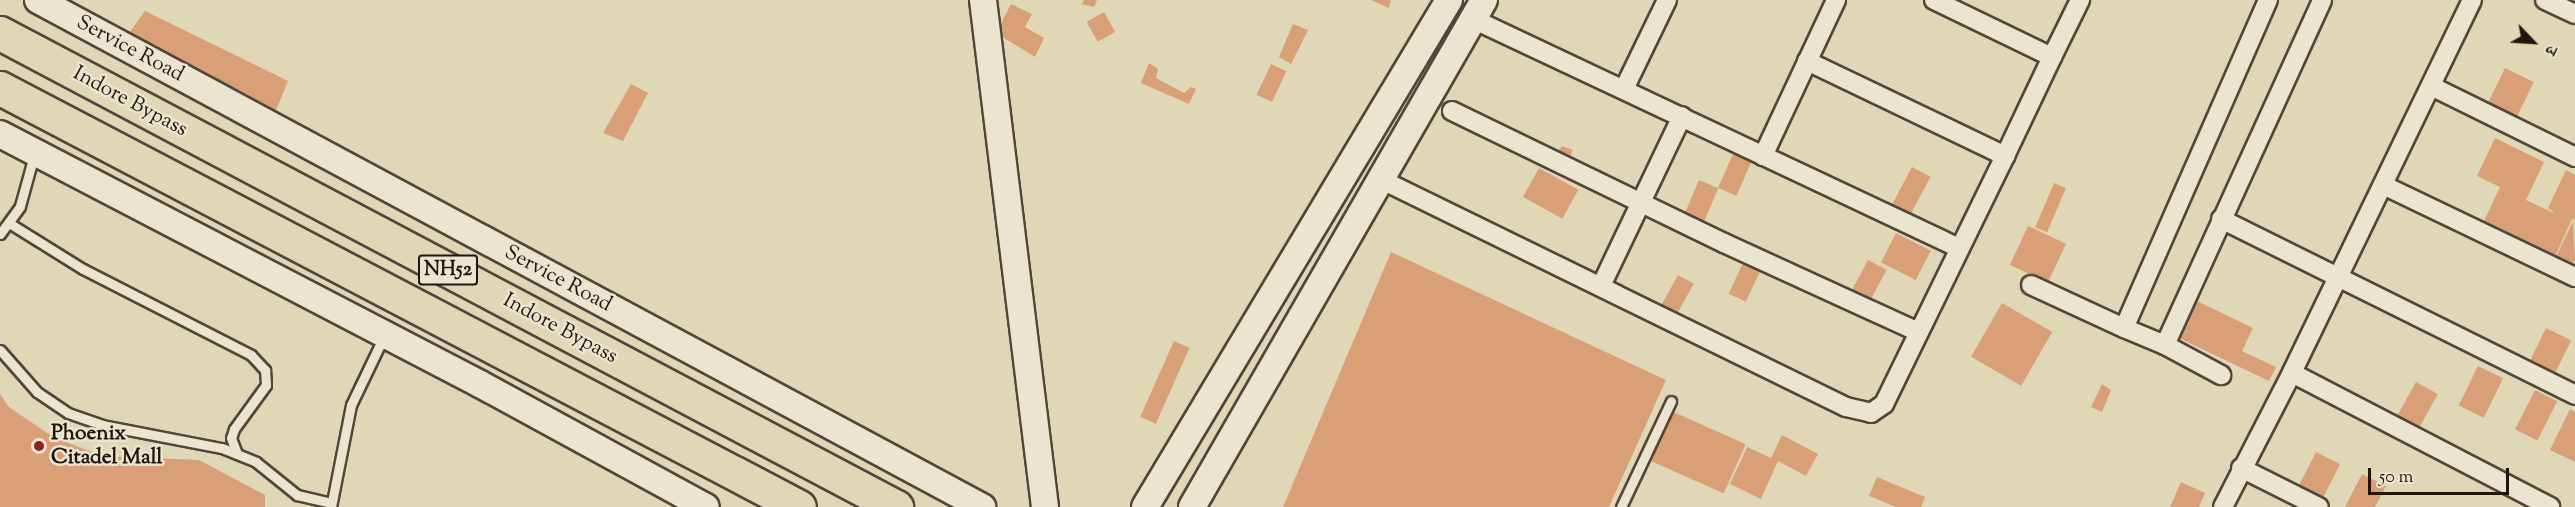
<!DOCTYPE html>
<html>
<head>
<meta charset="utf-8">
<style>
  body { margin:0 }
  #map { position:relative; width:2575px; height:507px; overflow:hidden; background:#e0d7b7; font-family:"Sorts Mill Goudy","Noto Serif Devanagari",serif }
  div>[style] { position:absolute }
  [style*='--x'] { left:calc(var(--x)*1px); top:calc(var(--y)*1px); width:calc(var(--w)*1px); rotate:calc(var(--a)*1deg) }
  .building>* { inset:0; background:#d9a077; transform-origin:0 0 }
  .path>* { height:4px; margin-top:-2px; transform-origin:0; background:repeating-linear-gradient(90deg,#21150e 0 4.5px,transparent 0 7.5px) }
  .roads { filter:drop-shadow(2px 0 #514638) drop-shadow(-2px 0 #514638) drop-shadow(0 2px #514638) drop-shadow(0 -2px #514638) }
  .lane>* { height:9px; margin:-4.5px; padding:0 4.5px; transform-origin:4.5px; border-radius:4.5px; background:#ebe5d0 }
  .street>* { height:18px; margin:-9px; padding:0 9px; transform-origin:9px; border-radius:9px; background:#ebe5d0 }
  .secondary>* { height:26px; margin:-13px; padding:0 13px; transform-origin:13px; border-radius:13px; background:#ebe5d0 }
  .highway>* { height:33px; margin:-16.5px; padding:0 16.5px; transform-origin:16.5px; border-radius:16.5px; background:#e0d7b7 }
  .dots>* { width:16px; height:16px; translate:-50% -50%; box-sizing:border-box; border:3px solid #ebe5d0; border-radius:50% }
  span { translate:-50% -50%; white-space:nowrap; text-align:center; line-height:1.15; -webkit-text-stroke:5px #ebe5d0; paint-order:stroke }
  .shield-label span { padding:2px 4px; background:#ebe5d0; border:2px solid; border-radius:4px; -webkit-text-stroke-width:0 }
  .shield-label { font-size:20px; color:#21150e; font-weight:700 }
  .street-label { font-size:21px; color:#21150e }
  .poi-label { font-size:21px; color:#21150e; font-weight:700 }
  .left { translate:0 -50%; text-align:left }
  .north { position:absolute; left:2503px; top:12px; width:60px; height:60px; -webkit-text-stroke:4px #ebe5d0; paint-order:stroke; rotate:115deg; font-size:16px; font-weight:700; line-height:24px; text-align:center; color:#21150e }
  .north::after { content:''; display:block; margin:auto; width:21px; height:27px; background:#21150e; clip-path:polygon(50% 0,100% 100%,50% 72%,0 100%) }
  .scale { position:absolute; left:2368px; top:468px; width:141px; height:27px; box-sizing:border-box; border:3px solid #21150e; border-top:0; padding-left:8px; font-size:18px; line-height:21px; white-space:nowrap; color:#21150e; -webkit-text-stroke:4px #ebe5d0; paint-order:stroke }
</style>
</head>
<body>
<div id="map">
  <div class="building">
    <div style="clip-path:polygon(1084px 0,1097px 0,1094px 7px,1082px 4px)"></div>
    <div style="clip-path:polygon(1371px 0,1391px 0,1389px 8px)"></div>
    <div style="clip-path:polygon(1011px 4px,1032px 14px,1025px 27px,1044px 38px,1035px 57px,996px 33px)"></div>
    <div style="clip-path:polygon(145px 11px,288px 81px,274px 115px,127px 36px)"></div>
    <div style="left:1104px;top:12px;width:23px;height:20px;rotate:61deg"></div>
    <div style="clip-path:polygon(1293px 24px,1308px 30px,1291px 64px,1279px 57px)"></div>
    <div style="clip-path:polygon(1149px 63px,1158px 69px,1156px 78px,1184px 93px,1191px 87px,1196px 89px,1189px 104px,1141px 83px)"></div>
    <div style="left:1271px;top:64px;width:17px;height:34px;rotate:25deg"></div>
    <div style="left:2505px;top:68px;width:32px;height:44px;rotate:26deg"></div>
    <div style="clip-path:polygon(631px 84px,648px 93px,623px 141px,603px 133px)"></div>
    <div style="clip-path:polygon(2495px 138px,2544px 162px,2526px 200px,2556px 214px,2548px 208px,2566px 170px,2575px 175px,2575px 221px,2572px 219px,2553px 261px,2537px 254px,2540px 248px,2484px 221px,2500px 187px,2477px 176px)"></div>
    <div style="clip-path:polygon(1562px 146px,1573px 150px,1567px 162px,1554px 156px)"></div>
    <div style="left:1733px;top:154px;width:20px;height:37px;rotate:24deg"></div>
    <div style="left:1912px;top:167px;width:21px;height:43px;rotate:28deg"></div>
    <div style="left:1539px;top:168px;width:45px;height:33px;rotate:29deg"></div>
    <div style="left:1699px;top:180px;width:21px;height:35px;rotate:23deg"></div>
    <div style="left:2054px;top:183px;width:13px;height:48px;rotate:23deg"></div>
    <div style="clip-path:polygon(2573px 221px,2575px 259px,2570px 269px,2554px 261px)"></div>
    <div style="left:2028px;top:226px;width:42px;height:43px;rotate:25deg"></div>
    <div style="left:1896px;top:233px;width:39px;height:33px;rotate:27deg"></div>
    <div style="clip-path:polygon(1391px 252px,1666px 380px,1609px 507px,1283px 507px)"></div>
    <div style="left:1868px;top:260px;width:21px;height:40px;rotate:28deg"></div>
    <div style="left:1743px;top:263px;width:19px;height:34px;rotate:25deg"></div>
    <div style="left:1678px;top:275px;width:18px;height:34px;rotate:29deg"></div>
    <div style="clip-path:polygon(2197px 301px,2253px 328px,2242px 351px,2276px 367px,2269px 381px,2179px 338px)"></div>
    <div style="left:2002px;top:303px;width:58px;height:62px;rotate:30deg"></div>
    <div style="left:2546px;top:328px;width:28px;height:42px;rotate:26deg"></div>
    <div style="left:1174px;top:341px;width:17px;height:83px;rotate:24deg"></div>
    <div style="left:2478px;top:366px;width:28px;height:44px;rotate:26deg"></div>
    <div style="left:2416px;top:382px;width:25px;height:45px;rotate:29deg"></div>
    <div style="clip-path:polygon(2102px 384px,2111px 390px,2102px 412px,2091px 407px)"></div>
    <div style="left:2535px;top:390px;width:25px;height:44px;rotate:27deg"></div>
    <div style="clip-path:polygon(0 394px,9px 407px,53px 437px,102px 456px,199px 460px,265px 495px,265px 507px,0 507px)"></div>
    <div style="clip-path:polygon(2570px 409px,2575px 412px,2575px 462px,2550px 450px)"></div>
    <div style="left:1669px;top:410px;width:84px;height:54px;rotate:24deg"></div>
    <div style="clip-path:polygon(1782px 435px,1818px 454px,1806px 476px,1778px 461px,1761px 499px,1730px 484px,1747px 447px,1771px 458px)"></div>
    <div style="left:2316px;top:452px;width:27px;height:45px;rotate:27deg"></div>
    <div style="clip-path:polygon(2362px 474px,2386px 486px,2375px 507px,2345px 507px)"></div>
    <div style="clip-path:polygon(1877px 477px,1925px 497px,1921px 507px,1896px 507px,1869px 496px)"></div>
    <div style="clip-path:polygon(2181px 482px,2205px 493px,2199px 507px,2170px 507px)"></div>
  </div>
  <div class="path">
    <div style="--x:53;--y:437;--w:15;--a:-58"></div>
  </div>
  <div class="roads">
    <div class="lane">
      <div style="--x:9;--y:223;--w:87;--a:31.9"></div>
      <div style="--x:83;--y:269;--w:189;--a:27.1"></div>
      <div style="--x:251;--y:355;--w:21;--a:47"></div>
      <div style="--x:265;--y:370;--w:15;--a:86"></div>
      <div style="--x:266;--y:385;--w:54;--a:126"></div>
      <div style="--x:234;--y:429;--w:9;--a:108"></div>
      <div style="--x:231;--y:438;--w:17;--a:69"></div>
      <div style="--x:0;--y:234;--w:34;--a:-54"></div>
      <div style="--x:20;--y:206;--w:53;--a:-74.6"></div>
      <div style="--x:0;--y:350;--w:56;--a:48.6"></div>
      <div style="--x:37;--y:392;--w:37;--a:34"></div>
      <div style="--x:68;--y:413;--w:36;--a:19"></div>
      <div style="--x:102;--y:425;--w:122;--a:10.9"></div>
      <div style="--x:222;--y:448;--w:37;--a:22"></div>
      <div style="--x:256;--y:462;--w:53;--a:38.8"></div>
      <div style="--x:297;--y:495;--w:35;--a:13"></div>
      <div style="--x:331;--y:507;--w:104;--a:-78.9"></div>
      <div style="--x:351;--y:405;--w:76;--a:-64.4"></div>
      <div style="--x:1621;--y:507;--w:117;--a:-64.7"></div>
    </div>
    <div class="street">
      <div style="--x:1934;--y:0;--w:131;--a:25.8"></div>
      <div style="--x:2052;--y:57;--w:64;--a:-63.8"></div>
      <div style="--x:2268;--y:0;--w:358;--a:113.7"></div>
      <div style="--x:2124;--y:328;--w:44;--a:22.5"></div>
      <div style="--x:2165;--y:345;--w:379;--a:-65.5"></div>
      <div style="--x:2472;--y:0;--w:414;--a:115.8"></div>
      <div style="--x:2292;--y:373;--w:291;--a:27.4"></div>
      <div style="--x:2545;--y:0;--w:33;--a:25"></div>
      <div style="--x:1473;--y:19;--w:537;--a:25.23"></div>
      <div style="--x:1807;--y:61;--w:220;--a:25.6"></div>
      <div style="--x:2005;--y:156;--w:110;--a:-64.6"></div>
      <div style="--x:2431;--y:86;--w:161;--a:26.2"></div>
      <div style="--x:1624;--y:89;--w:99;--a:-64.2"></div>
      <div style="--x:1452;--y:111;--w:302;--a:25.9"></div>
      <div style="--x:1724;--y:243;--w:213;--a:24.6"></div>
      <div style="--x:1763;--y:156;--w:172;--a:-64.9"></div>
      <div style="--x:1380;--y:179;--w:519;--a:26.07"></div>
      <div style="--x:1846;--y:407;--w:26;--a:13"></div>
      <div style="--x:1871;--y:413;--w:16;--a:-35"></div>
      <div style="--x:1884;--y:404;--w:276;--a:-64"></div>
      <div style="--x:2383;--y:185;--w:213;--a:25.6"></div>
      <div style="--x:2221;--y:219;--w:395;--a:26.4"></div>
      <div style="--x:2031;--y:285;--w:102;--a:24.8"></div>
      <div style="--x:1601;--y:286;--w:188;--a:-64.5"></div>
      <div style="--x:2165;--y:345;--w:64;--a:28.2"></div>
      <div style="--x:2241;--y:468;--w:87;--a:26.6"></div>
      <div style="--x:2223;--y:507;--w:151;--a:-62.8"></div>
    </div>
    <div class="secondary">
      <div style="--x:38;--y:0;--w:1072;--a:28.24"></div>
      <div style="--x:983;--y:0;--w:511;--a:83.03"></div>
      <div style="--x:0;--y:134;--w:541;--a:27.51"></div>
      <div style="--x:480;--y:384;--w:257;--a:28.6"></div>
      <div style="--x:1145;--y:507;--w:591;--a:-59.05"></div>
      <div style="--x:1192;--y:507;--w:585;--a:-60.06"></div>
    </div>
    <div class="highway">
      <div style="--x:0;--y:33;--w:1014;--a:27.88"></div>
      <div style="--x:0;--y:88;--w:902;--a:27.67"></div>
    </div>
  </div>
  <div class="dots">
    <div style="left:39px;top:446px;background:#8f2418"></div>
  </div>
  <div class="shield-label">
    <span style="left:448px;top:270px">NH52</span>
  </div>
  <div class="street-label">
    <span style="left:130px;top:49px;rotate:28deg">Service Road</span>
    <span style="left:130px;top:102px;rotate:28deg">Indore Bypass</span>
    <span style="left:558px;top:279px;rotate:28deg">Service Road</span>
    <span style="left:560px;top:329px;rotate:28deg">Indore Bypass</span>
  </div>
  <div class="poi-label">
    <span class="left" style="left:51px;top:446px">Phoenix<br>Citadel Mall</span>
  </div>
  <div class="north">उ</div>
  <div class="scale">50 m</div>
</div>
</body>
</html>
